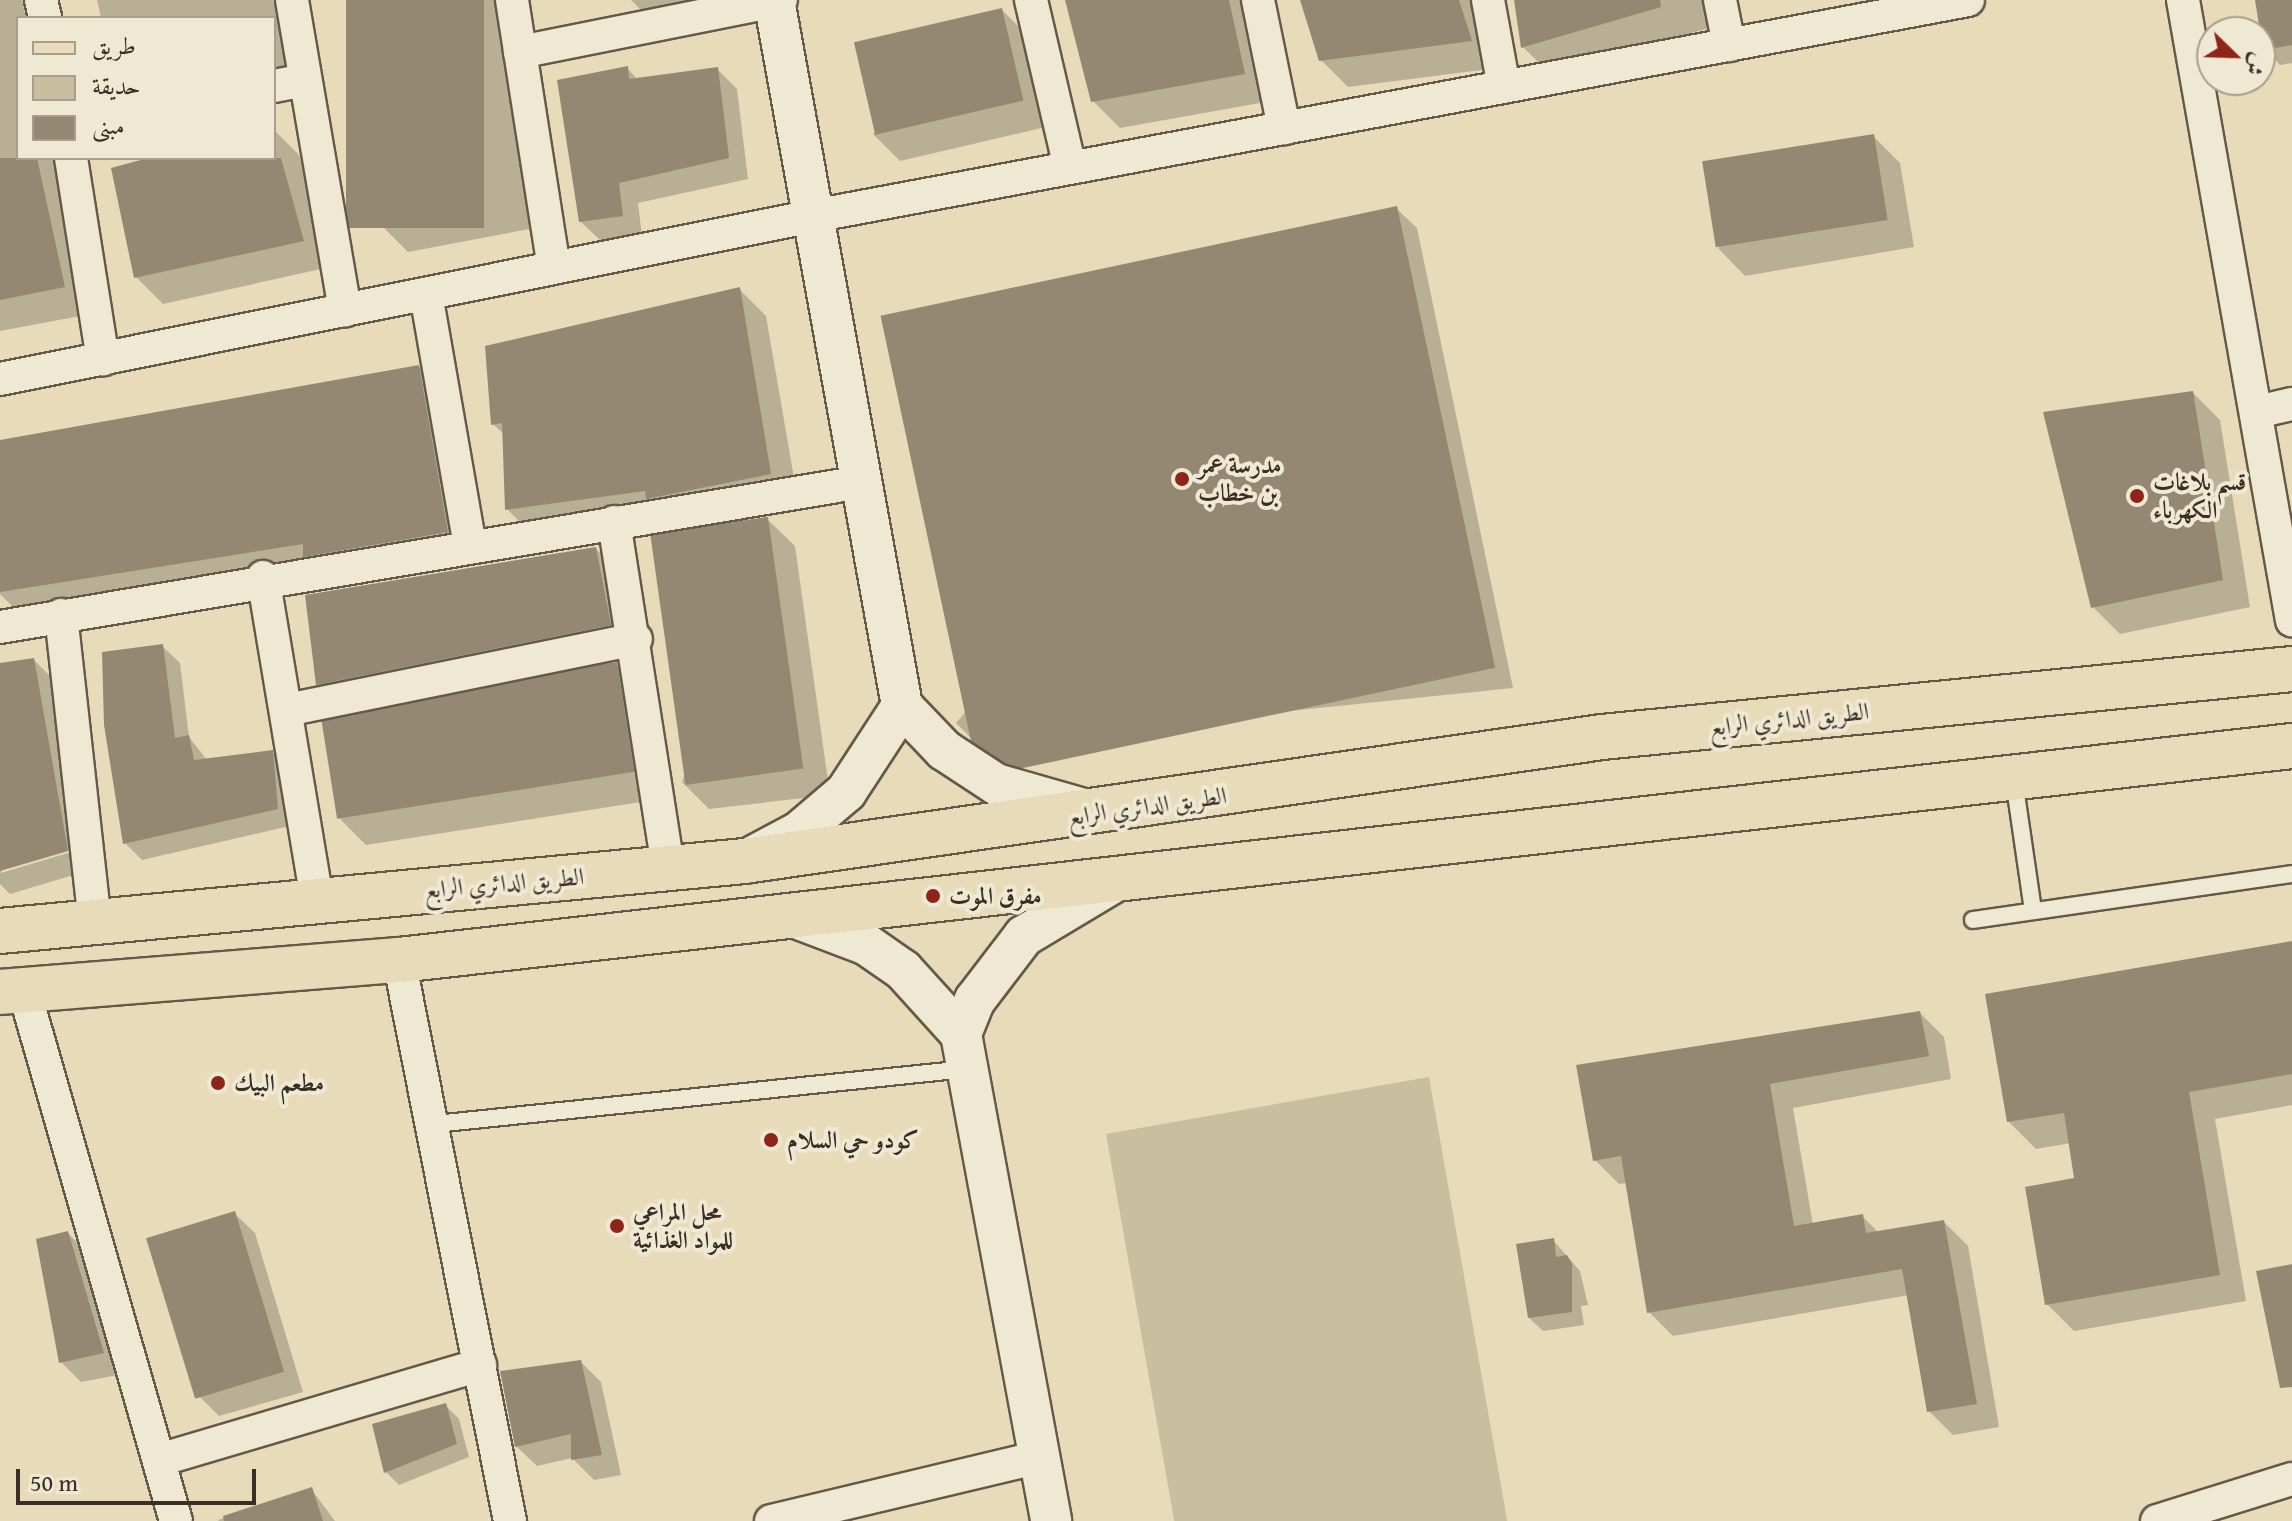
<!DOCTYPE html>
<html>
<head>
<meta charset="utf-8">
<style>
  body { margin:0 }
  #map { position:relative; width:2292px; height:1521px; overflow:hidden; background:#e7dbba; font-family:"Gentium Book Plus",Amiri,serif }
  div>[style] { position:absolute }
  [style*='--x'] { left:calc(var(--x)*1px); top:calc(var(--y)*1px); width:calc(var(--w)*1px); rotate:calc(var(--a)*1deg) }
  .green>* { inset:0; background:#cabea1; transform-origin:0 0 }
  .shadow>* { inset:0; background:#0003 }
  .building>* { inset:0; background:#948872; transform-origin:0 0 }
  .roads { filter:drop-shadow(2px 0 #65594a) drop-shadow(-2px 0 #65594a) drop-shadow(0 2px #65594a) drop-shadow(0 -2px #65594a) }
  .service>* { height:16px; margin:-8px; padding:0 8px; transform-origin:8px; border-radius:8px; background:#efe8d2 }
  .minor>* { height:32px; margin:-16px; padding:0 16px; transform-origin:16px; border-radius:16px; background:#efe8d2 }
  .tertiary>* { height:40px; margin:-20px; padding:0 20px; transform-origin:20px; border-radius:20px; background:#efe8d2 }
  .primary>* { height:44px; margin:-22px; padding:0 22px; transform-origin:22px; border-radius:22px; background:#e7dbba }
  .dots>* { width:22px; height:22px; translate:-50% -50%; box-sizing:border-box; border:4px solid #efe8d2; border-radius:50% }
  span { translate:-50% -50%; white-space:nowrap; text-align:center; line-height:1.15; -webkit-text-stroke:8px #efe8d2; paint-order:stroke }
  .poi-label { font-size:24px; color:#3a2e25; font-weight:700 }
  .left { translate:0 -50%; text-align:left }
  .street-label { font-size:24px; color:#3a2e25 }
  .legend { position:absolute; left:16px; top:16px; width:260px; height:144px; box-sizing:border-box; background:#efe8d2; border:2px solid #a79e8d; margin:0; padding:10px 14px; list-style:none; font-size:24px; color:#3a2e25 }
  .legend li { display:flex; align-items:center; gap:16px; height:40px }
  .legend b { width:40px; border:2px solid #a79e8d }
  .north { position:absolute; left:2196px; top:16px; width:80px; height:80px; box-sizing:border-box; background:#efe8d2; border:2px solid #a79e8d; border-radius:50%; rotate:113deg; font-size:22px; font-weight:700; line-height:32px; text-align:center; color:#3a2e25 }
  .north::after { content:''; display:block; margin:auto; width:28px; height:36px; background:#8f2418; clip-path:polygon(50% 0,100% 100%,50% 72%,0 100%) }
  .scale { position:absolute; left:16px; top:1469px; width:240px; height:36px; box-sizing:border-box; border:4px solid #3a2e25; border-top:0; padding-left:10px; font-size:24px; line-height:28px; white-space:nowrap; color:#3a2e25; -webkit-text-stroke:6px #efe8d2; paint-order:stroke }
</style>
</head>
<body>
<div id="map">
  <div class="green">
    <div style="left:1429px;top:1077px;width:451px;height:328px;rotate:80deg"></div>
  </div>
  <div class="shadow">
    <div style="clip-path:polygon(0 0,22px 0,26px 18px,18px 18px,18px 158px,57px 158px,91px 314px,0 331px)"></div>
    <div style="clip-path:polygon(97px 0,285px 0,299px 88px,274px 91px,274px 18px,101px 18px)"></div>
    <div style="clip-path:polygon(348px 0,507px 0,540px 227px,408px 252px,381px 225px)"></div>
    <div style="clip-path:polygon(631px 0,736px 0,647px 16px)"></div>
    <div style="clip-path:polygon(1067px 0,1249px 0,1271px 101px,1120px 128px,1093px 101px)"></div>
    <div style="clip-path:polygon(1302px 0,1477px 0,1497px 68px,1348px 87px,1320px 59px)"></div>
    <div style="clip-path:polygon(1516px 0,1704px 0,1709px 28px,1550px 74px,1523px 47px)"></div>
    <div style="clip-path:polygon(2257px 0,2292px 0,2292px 63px,2280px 65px,2265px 49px)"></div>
    <div style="clip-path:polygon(1002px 10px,1029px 37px,1050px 126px,900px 161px,873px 134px)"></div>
    <div style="clip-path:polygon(627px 68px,638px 80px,717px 69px,737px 89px,748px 179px,638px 203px,642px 236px,602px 242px,581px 222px)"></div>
    <div style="clip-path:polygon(274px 130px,299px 155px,330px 267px,163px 304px,136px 277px,155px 158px,274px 158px)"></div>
    <div style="clip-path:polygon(1873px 136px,1900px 163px,1914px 247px,1745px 276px,1718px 248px)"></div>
    <div style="clip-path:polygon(1396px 208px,1417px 228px,1513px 688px,976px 743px,956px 723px)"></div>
    <div style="clip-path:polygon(739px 289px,766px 316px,798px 501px,534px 536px,507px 509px,505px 435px,493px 424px)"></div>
    <div style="clip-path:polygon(419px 367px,446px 395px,474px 559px,24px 618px,0 594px,0 442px)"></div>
    <div style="clip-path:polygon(2193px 393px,2220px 420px,2250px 607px,2120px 634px,2093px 607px)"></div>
    <div style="clip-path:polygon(767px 519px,795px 546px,830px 795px,709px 809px,682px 782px)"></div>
    <div style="clip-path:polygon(596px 549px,623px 576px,637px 652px,346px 711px,318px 684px)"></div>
    <div style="clip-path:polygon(162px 646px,180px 663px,189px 737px,207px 760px,272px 752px,289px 769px,294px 825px,142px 860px,125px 843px)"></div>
    <div style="clip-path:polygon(evenodd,34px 660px,54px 680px,87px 871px,10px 894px,0 884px,0 665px,34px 660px,77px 846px,78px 850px,1px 873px,1px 869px,77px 846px)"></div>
    <div style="clip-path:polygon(616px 664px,643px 692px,660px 799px,366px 845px,339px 818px)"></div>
    <div style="clip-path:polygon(2292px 943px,2292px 1105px,2215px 1119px,2246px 1301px,2074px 1331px,2047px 1304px,2077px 1180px,2071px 1143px,2036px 1149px,2008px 1121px)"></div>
    <div style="clip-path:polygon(1920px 1013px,1944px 1037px,1951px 1079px,1793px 1108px,1813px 1225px,1862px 1216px,1879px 1233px,1944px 1222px,1968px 1246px,1999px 1427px,1953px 1435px,1929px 1411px,1909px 1295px,1673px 1336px,1649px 1312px,1628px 1183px,1619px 1184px,1595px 1160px)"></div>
    <div style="clip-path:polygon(234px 1213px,255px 1233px,303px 1392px,219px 1416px,198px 1395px)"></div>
    <div style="clip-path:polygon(68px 1233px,88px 1254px,123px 1374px,81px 1382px,61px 1362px)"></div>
    <div style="clip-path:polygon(1553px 1240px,1580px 1271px,1588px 1305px,1581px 1306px,1584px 1325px,1543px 1331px,1529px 1318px)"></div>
    <div style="clip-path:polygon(581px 1362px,601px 1382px,621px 1475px,594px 1480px,572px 1458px,537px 1466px,516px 1446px)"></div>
    <div style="clip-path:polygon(446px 1406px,459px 1419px,469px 1457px,399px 1485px,386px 1472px)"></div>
    <div style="clip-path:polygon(311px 1489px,335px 1521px,219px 1521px,218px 1520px)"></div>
  </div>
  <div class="building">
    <div style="left:346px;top:0;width:138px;height:228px"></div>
    <div style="clip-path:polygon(1065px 0,1229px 0,1245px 74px,1091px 102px)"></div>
    <div style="clip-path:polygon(1300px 0,1459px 0,1472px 41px,1319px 61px)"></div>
    <div style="clip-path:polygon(1514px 0,1660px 0,1661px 7px,1521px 48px)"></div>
    <div style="clip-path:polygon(2255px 0,2292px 0,2292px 45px,2263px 50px)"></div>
    <div style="left:1002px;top:8px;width:95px;height:152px;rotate:77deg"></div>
    <div style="clip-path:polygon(628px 66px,629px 79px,718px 67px,729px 158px,619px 183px,623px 216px,579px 222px,557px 80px)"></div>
    <div style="left:1874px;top:134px;width:87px;height:174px;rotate:81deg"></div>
    <div style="clip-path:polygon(0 158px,37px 158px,65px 287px,0 300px)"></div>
    <div style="clip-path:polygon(148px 158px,281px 158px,304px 241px,134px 278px,111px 168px)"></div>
    <div style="left:1397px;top:206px;width:472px;height:528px;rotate:78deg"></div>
    <div style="clip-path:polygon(740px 287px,771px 474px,646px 499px,645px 491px,505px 510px,502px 423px,491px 425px,485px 346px)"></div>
    <div style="clip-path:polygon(419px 365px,448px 532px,303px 557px,303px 544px,0 592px,0 440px)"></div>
    <div style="clip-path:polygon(2193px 391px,2223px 580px,2091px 608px,2043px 412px)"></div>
    <div style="left:768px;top:517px;width:254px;height:119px;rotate:82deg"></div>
    <div style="clip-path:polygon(596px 547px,611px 625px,316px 685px,305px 595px)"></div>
    <div style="clip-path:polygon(163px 644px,175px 738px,189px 735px,194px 760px,273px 750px,278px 809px,123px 844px,104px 725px,102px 652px)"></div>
    <div style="clip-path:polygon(34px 658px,68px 851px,0 871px,0 663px)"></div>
    <div style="left:617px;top:662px;width:111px;height:301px;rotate:81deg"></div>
    <div style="clip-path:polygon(2292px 941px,2292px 1074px,2189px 1092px,2220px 1275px,2045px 1305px,2025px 1187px,2074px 1178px,2064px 1113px,2007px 1122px,1985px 994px)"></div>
    <div style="clip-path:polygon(1920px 1011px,1929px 1056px,1770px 1084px,1794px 1226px,1863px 1214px,1866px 1233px,1944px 1220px,1977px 1404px,1927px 1412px,1902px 1269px,1647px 1313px,1621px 1156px,1593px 1161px,1576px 1065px)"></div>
    <div style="left:235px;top:1211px;width:168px;height:93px;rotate:73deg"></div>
    <div style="clip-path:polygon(68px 1231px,104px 1353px,59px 1363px,36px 1239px)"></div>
    <div style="clip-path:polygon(1554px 1238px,1556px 1257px,1567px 1255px,1572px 1264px,1572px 1312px,1528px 1318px,1516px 1244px)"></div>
    <div style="clip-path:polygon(2292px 1264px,2292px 1387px,2280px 1388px,2256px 1271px)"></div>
    <div style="clip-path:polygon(581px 1360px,602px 1455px,571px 1460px,571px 1434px,515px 1447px,500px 1371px)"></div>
    <div style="clip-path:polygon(446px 1403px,457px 1444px,384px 1473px,372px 1424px)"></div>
    <div style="clip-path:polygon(312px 1487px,323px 1521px,224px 1521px,223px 1516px)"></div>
  </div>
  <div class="roads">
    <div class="service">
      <div style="--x:2014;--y:780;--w:132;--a:81.7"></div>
      <div style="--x:1973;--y:920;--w:322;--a:-8.2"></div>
      <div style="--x:435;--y:1124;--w:534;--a:-5.91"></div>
    </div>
    <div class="minor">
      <div style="--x:41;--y:0;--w:18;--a:77"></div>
      <div style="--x:292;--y:0;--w:315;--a:80.3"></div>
      <div style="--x:512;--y:0;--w:271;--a:81.1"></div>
      <div style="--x:1031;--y:0;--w:172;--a:76.9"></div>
      <div style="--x:1258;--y:0;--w:131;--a:78.5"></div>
      <div style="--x:1488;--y:0;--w:88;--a:79.6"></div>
      <div style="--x:1720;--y:0;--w:46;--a:78.7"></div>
      <div style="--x:2183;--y:0;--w:630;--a:80.04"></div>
      <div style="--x:520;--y:52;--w:266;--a:-11.3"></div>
      <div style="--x:274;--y:86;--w:31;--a:-11"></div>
      <div style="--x:71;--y:158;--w:204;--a:81"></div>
      <div style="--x:426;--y:294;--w:255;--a:80.1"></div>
      <div style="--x:0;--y:379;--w:829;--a:-11.34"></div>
      <div style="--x:813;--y:216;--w:1175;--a:-10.59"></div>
      <div style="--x:2257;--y:412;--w:36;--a:-13"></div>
      <div style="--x:614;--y:522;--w:350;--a:81.1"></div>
      <div style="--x:263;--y:577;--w:328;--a:80.5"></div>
      <div style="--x:61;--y:615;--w:309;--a:83.7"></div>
      <div style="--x:0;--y:627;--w:873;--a:-9.56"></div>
      <div style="--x:287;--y:710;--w:356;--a:-11.5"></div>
      <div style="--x:399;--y:960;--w:572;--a:78.81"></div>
      <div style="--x:24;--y:990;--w:552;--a:74.03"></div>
      <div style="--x:159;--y:1460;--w:335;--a:-16.5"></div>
      <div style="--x:771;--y:1521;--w:276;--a:-13.4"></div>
      <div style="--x:2157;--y:1521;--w:141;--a:-17.3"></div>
    </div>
    <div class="tertiary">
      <div style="--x:774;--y:0;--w:718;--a:79.72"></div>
      <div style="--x:902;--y:706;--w:61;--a:46.3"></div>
      <div style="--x:944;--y:750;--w:62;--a:33.2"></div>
      <div style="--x:996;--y:784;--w:91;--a:16"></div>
      <div style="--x:754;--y:856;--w:51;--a:-28.1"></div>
      <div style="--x:799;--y:832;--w:62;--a:-40.4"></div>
      <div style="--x:846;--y:792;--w:103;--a:-56.9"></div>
      <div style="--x:791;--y:916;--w:81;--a:20.9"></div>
      <div style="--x:867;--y:945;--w:44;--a:34.8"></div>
      <div style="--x:903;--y:970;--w:86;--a:47.8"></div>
      <div style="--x:961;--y:1034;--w:495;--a:79.5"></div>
      <div style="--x:961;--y:1034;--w:37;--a:-68"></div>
      <div style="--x:975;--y:1000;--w:81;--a:-52.6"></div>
      <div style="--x:1024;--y:936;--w:101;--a:-30.9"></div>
    </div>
    <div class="primary">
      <div style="--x:0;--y:931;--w:747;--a:-5.37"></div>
      <div style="--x:744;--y:861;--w:867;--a:-8.22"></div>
      <div style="--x:1602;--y:737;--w:693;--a:-5.63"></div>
      <div style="--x:0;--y:992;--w:400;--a:-4.6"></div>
      <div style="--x:399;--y:960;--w:1905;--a:-6.45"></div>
    </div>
  </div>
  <div class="dots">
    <div style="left:1182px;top:479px;background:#8f2418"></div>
    <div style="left:2137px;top:496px;background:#8f2418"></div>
    <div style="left:933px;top:896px;background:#8f2418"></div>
    <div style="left:218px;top:1083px;background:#8f2418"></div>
    <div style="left:771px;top:1140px;background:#8f2418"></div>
    <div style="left:617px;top:1226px;background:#8f2418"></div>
  </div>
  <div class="poi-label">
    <span class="left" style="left:1198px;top:479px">مدرسة عمر<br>بن خطاب</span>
    <span class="left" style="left:2153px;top:496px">قسم بلاغات<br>الكهرباء</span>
    <span class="left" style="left:949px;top:896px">مفرق الموت</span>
    <span class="left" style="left:234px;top:1083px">مطعم البيك</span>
    <span class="left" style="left:787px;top:1140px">كودو حي السلام</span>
    <span class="left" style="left:633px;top:1226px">محل المراعي<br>للمواد الغذائية</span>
  </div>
  <div class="street-label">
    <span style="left:1789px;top:719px;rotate:-6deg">الطريق الدائري الرابع</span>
    <span style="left:1147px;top:806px;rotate:-8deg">الطريق الدائري الرابع</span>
    <span style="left:504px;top:883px;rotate:-5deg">الطريق الدائري الرابع</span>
  </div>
  <ul class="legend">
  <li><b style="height:10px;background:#e7dbba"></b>طريق</li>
  <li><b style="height:22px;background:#cabea1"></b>حديقة</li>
  <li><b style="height:22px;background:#948872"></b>مبنى</li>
  </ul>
  <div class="north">ش</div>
  <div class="scale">50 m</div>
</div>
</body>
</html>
